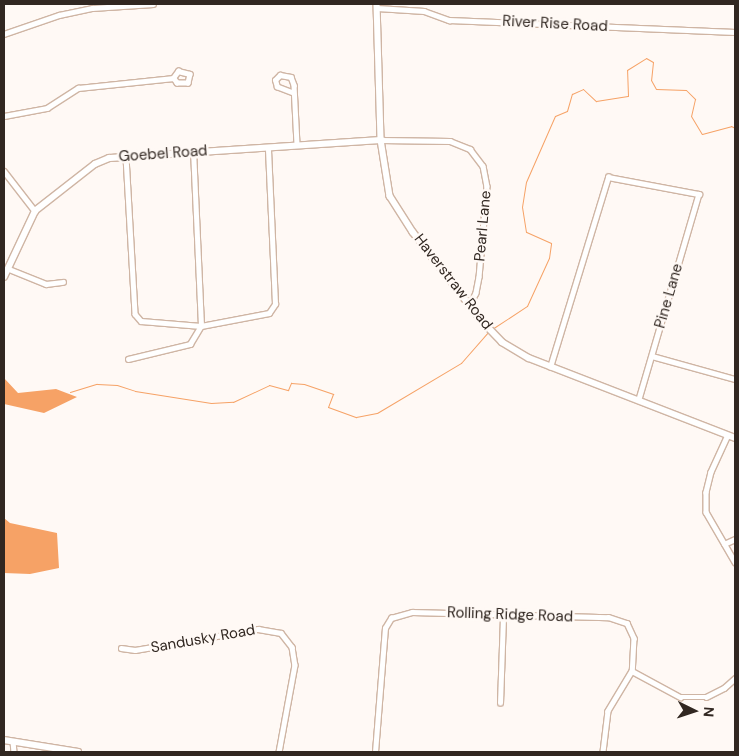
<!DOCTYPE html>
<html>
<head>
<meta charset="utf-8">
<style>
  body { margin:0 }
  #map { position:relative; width:739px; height:756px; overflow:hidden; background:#fff9f5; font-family:"DM Sans",sans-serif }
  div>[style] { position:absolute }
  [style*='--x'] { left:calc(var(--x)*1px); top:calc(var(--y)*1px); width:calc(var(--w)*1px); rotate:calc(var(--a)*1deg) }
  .water>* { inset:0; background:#f6a266 }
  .stream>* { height:1px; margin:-0.5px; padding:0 0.5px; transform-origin:0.5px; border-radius:0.5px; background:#f6a266 }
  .roads { filter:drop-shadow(1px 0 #cfb5a4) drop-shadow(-1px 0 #cfb5a4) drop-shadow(0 1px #cfb5a4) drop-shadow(0 -1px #cfb5a4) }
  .minor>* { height:4.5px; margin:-2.25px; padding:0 2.25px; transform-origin:2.25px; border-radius:2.25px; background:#fff }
  .tertiary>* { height:5.5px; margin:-2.75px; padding:0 2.75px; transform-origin:2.75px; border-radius:2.75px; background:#fff }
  span { translate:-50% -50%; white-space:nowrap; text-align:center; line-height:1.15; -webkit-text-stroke:5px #fff9f5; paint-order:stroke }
  .street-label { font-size:15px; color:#312721 }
  .frame { position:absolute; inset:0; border:5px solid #312721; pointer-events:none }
  .north { position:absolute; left:669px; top:686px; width:50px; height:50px; -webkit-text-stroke:4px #fff9f5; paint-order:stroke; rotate:94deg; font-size:14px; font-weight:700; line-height:20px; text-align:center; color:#312721 }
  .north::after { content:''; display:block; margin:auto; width:18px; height:22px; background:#312721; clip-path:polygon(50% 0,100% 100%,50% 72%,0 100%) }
</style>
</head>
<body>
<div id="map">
  <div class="water">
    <div style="clip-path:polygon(4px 378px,18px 393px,56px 389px,77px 397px,44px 413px,4px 404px)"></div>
    <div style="clip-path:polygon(4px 518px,10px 523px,57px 533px,59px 568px,30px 574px,4px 573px)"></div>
  </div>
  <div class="stream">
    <div style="--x:492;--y:329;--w:42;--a:-33.3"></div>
    <div style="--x:527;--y:306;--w:53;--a:-65.4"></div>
    <div style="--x:549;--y:258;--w:15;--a:-82"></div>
    <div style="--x:551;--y:243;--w:27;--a:-156"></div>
    <div style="--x:526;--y:232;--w:25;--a:-99"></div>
    <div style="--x:522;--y:207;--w:25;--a:-81"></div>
    <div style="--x:526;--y:182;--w:72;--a:-66.3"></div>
    <div style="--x:555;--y:116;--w:13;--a:-23"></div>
    <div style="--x:567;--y:111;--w:18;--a:-74"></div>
    <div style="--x:572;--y:94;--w:12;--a:-24"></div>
    <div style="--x:583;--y:89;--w:18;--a:43"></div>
    <div style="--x:596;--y:101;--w:32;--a:-9"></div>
    <div style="--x:628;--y:96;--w:26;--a:-92"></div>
    <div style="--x:627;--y:70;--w:22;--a:-32"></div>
    <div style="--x:646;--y:58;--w:8;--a:30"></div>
    <div style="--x:653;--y:62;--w:18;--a:96"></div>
    <div style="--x:651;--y:80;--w:10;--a:61"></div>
    <div style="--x:656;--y:89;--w:30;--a:2"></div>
    <div style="--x:686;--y:90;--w:13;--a:45"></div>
    <div style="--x:695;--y:99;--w:17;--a:103"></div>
    <div style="--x:691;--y:116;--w:21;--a:59"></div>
    <div style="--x:702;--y:134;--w:30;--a:-15"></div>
    <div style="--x:731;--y:126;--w:4;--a:27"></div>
    <div style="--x:70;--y:392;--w:28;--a:-17"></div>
    <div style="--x:97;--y:384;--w:20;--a:3"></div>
    <div style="--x:117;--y:385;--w:19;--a:18"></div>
    <div style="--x:135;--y:391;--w:77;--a:9"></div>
    <div style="--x:211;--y:403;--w:22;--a:-3"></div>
    <div style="--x:233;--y:402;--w:40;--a:-25"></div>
    <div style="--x:269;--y:385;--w:20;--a:15"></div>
    <div style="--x:288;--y:390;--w:8;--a:-67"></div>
    <div style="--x:291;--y:383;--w:13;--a:4"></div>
    <div style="--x:304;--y:384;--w:31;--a:19"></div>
    <div style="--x:333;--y:394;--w:14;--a:111"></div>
    <div style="--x:328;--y:407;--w:30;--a:20"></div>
    <div style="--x:356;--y:417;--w:21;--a:-11"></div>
    <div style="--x:377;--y:413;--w:98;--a:-30.8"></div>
    <div style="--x:461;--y:363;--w:43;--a:-48.8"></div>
  </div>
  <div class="roads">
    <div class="minor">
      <div style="--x:377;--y:8;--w:47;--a:3.7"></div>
      <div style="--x:424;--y:11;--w:27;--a:20"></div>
      <div style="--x:449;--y:20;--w:286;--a:2.4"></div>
      <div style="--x:4;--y:34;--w:58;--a:-19.1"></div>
      <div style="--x:59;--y:15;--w:34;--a:-12"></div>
      <div style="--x:92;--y:8;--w:61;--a:-3.8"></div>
      <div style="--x:178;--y:71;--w:12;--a:14"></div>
      <div style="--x:190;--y:74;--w:9;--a:103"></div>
      <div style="--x:188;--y:83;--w:11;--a:180"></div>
      <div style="--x:177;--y:83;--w:6;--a:-129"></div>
      <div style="--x:173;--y:78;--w:9;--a:-54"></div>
      <div style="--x:293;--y:93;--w:17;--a:-159"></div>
      <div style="--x:277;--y:87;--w:7;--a:-106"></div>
      <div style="--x:275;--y:80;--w:7;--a:-45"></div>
      <div style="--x:280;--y:75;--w:11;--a:10"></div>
      <div style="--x:291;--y:77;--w:9;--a:69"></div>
      <div style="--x:294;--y:85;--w:60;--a:87.1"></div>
      <div style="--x:4;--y:116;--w:44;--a:-10.5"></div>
      <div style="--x:47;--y:108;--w:37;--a:-33"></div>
      <div style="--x:78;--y:88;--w:96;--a:-6"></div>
      <div style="--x:381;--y:140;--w:69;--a:0.8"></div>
      <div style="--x:450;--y:141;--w:22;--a:22"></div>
      <div style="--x:470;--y:149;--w:21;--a:53"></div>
      <div style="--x:483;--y:166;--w:20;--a:79"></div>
      <div style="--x:487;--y:186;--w:91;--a:95"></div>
      <div style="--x:479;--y:277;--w:16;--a:101"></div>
      <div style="--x:476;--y:293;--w:15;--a:118"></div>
      <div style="--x:126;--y:157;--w:157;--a:86.7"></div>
      <div style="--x:135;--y:314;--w:9;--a:49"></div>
      <div style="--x:141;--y:321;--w:60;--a:4.8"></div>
      <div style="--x:201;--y:326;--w:69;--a:-10.8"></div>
      <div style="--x:269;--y:313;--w:11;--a:-56"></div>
      <div style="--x:275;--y:304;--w:156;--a:-92.6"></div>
      <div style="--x:4;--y:171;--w:51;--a:52.2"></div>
      <div style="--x:9;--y:269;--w:40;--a:22"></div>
      <div style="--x:46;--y:284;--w:17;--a:-7"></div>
      <div style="--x:652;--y:356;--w:86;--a:15.5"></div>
      <div style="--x:128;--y:359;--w:64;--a:-13.6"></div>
      <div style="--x:190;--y:344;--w:21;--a:-59"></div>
      <div style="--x:201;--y:326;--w:174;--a:-92.6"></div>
      <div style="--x:550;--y:367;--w:199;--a:-73"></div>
      <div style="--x:608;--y:177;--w:93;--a:10.6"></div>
      <div style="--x:699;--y:194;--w:214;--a:106.3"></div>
      <div style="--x:728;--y:435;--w:41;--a:114.7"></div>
      <div style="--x:711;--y:472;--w:21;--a:104"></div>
      <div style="--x:706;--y:492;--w:20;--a:90"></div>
      <div style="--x:706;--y:512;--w:58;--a:59.9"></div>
      <div style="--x:724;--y:544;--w:12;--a:-24"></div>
      <div style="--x:121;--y:648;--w:14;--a:8"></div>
      <div style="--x:135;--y:650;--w:125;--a:-9.7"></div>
      <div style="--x:258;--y:629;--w:23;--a:10"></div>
      <div style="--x:281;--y:633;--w:18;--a:52"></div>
      <div style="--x:292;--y:647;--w:18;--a:81"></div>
      <div style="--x:295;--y:665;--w:88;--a:100.4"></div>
      <div style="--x:632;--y:671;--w:55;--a:28.4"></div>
      <div style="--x:680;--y:697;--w:26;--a:0"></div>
      <div style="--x:706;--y:697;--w:20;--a:-27"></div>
      <div style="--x:724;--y:688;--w:15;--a:-42"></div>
      <div style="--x:500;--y:703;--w:88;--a:-88"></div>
      <div style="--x:13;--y:741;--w:11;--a:85"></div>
      <div style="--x:375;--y:752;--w:124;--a:-85.4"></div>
      <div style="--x:385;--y:628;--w:12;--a:-59"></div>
      <div style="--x:391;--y:618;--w:22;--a:-16"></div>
      <div style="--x:412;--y:612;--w:196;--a:1.5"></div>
      <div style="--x:608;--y:617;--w:20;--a:18"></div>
      <div style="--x:627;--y:623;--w:17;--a:65"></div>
      <div style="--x:634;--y:638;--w:33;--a:93"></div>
      <div style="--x:632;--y:671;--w:47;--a:121"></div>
      <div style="--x:608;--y:711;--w:41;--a:97"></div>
    </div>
    <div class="tertiary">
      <div style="--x:377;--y:4;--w:136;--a:88.3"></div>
      <div style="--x:381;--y:140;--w:57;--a:80.9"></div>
      <div style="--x:390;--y:196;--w:43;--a:57.4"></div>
      <div style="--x:413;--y:232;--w:113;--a:52.2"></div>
      <div style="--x:482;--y:321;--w:29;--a:46"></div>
      <div style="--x:502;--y:342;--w:31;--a:31"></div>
      <div style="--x:529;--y:358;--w:221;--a:21.2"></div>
      <div style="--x:4;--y:277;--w:73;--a:-64.8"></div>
      <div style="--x:35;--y:211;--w:76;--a:-38.1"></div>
      <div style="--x:95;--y:164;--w:15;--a:-23"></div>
      <div style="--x:109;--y:158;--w:273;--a:-3.8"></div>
      <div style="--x:4;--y:740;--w:75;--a:9.2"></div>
    </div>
  </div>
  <div class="street-label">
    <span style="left:555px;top:24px;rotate:3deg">River Rise Road</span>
    <span style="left:163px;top:154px;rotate:-4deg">Goebel Road</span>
    <span style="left:483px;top:226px;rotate:-85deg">Pearl Lane</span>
    <span style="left:453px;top:282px;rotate:52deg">Haverstraw Road</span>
    <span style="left:669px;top:296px;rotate:-74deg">Pine Lane</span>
    <span style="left:510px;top:615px;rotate:2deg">Rolling Ridge Road</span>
    <span style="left:203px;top:639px;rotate:-10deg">Sandusky Road</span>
  </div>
  <div class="frame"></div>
  <div class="north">N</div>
</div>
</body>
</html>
